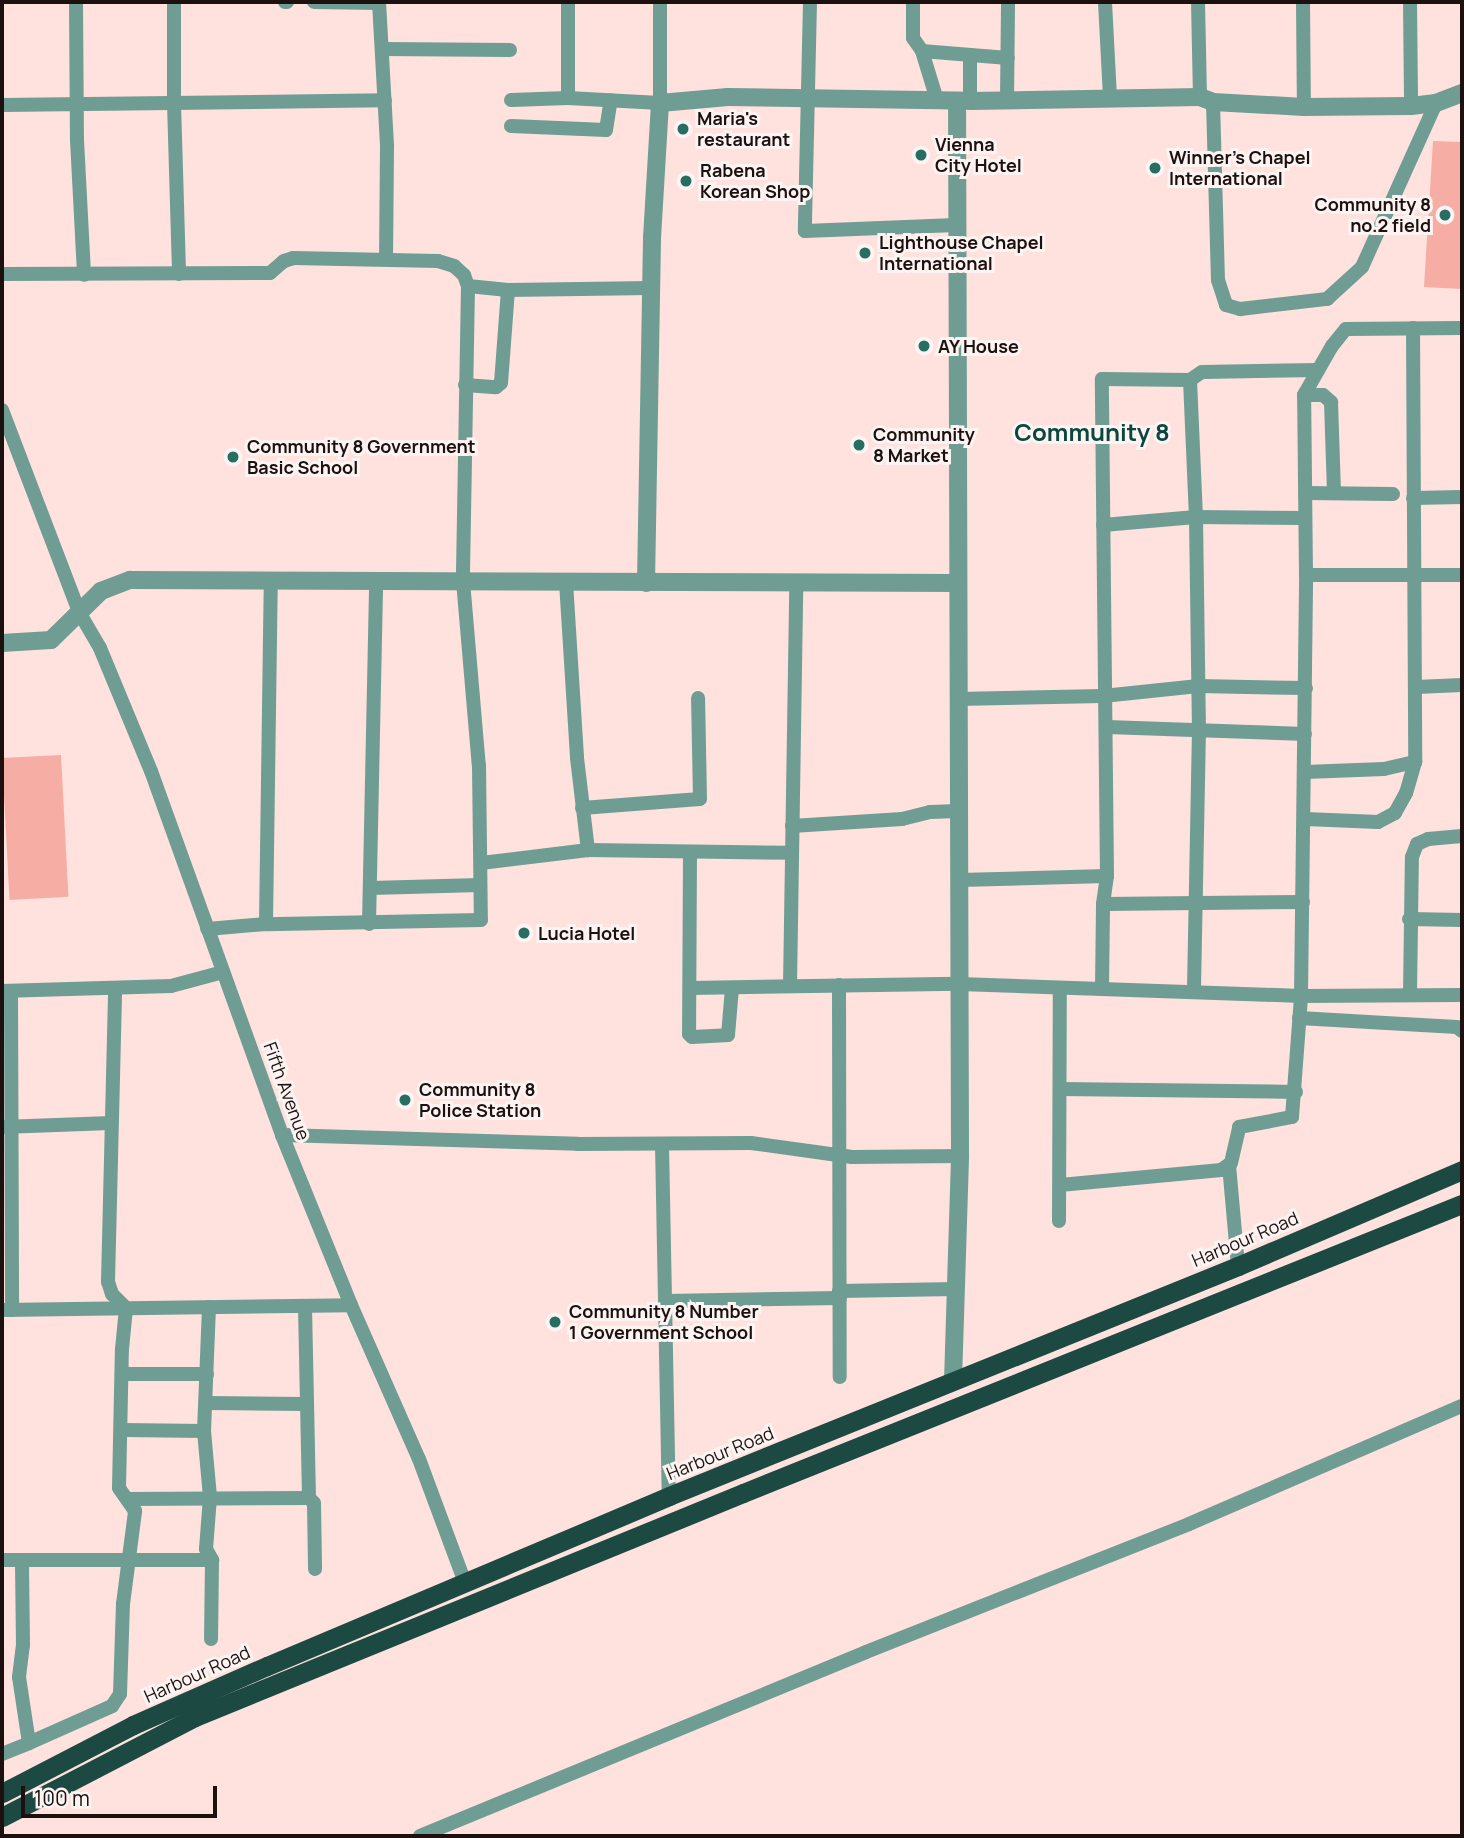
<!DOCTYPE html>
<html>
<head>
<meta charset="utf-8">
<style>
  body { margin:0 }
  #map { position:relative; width:1464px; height:1838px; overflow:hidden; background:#ffe1dd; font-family:Manrope,sans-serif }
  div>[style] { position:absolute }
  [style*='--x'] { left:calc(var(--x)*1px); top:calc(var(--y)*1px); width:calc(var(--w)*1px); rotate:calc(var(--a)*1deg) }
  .green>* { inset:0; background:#f6aea4; transform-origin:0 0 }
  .minor>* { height:14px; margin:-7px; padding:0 7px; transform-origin:7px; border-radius:7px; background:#6f9d93 }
  .tertiary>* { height:18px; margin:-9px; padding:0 9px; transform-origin:9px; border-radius:9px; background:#6f9d93 }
  .trunk>* { height:19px; margin:-9.5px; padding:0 9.5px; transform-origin:9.5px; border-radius:9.5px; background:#1c4941 }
  .dots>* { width:19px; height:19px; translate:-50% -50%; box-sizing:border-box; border:4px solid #fcf4f3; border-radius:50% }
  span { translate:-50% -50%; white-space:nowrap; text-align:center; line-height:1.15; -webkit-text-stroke:6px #fcf4f3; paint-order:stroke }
  .poi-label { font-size:18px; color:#1d110f; font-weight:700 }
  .left { translate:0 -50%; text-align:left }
  .right { translate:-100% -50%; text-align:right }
  .street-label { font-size:18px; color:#1d110f }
  .district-label { font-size:24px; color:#0b473e; font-weight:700 }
  .frame { position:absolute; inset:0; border:4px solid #1d110f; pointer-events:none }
  .scale { position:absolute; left:21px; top:1786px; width:196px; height:32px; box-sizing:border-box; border:4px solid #1d110f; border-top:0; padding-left:9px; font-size:21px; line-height:24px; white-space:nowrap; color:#1d110f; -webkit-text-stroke:5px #fcf4f3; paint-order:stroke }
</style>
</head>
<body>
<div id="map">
  <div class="green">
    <div style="clip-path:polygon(1433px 141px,1462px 142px,1462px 289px,1424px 287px)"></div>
    <div style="left:61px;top:755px;width:142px;height:59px;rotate:87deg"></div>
  </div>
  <div class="minor">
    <div style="--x:76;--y:2;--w:138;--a:89.6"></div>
    <div style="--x:77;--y:140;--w:135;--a:87"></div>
    <div style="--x:174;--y:2;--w:101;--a:90"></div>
    <div style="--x:174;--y:103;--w:171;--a:88.3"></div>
    <div style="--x:285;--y:2;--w:2;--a:0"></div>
    <div style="--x:314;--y:2;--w:65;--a:0.9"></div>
    <div style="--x:379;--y:2;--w:145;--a:86.8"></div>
    <div style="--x:387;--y:147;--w:112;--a:90.5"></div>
    <div style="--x:810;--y:2;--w:229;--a:91.3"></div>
    <div style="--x:805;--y:231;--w:151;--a:-2.3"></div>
    <div style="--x:913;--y:2;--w:36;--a:90"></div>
    <div style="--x:913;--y:38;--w:16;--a:55"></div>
    <div style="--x:922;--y:51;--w:51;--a:73"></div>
    <div style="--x:1105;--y:2;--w:95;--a:87"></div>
    <div style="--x:1198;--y:2;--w:95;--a:88.8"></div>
    <div style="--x:1303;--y:2;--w:105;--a:89.5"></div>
    <div style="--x:1410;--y:2;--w:104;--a:89.4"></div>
    <div style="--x:382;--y:49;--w:128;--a:0.4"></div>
    <div style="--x:922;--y:51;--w:86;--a:4.7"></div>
    <div style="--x:970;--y:55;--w:46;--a:90"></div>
    <div style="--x:568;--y:98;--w:96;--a:-90"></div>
    <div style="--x:511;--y:100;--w:57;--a:-2"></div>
    <div style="--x:568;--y:98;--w:92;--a:3.1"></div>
    <div style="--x:660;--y:103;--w:101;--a:-90"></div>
    <div style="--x:1007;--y:101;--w:99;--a:-89.4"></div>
    <div style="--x:1213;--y:102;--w:178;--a:88.4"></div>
    <div style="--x:1218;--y:280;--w:26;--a:72"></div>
    <div style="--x:1226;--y:305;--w:15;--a:16"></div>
    <div style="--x:1240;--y:309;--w:88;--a:-6.6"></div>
    <div style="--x:1327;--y:299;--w:47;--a:-42.4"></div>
    <div style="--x:1362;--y:267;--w:180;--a:-65.7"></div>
    <div style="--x:2;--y:105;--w:383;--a:-0.7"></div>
    <div style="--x:511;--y:126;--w:95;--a:2.4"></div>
    <div style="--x:606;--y:130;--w:30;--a:-81"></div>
    <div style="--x:2;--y:274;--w:268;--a:-0.2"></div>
    <div style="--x:270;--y:273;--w:18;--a:-41"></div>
    <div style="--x:284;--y:261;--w:9;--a:-18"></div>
    <div style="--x:293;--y:258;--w:145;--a:1.2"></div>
    <div style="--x:438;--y:261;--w:17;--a:17"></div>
    <div style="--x:454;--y:266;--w:13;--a:42"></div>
    <div style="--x:464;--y:275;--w:12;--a:70"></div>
    <div style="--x:468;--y:286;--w:295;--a:91"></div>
    <div style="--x:463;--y:581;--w:186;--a:85.1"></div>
    <div style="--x:479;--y:766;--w:154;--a:89.3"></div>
    <div style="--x:481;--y:920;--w:215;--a:178.9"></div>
    <div style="--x:266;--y:924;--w:59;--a:175.2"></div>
    <div style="--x:468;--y:286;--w:40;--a:5.7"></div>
    <div style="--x:508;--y:290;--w:144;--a:-0.8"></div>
    <div style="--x:1413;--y:328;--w:434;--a:89.7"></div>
    <div style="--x:1190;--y:380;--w:137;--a:87.5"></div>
    <div style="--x:1196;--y:517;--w:212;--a:89.2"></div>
    <div style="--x:1199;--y:729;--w:261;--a:91.1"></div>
    <div style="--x:465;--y:385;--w:31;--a:4"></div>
    <div style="--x:496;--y:387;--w:6;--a:-39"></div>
    <div style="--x:501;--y:383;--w:93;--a:-85.7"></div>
    <div style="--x:1304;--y:395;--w:19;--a:0"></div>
    <div style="--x:1323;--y:395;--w:11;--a:41"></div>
    <div style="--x:1331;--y:402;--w:91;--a:88.1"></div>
    <div style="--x:2;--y:410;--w:216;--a:69.1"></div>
    <div style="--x:79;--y:612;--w:42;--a:59.7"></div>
    <div style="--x:100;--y:648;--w:133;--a:67.5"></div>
    <div style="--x:151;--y:771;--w:387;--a:70.2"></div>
    <div style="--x:282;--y:1135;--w:183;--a:67.9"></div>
    <div style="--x:351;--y:1305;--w:168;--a:66.2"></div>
    <div style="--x:419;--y:1459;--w:132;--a:69.6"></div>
    <div style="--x:1305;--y:493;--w:88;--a:0.7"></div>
    <div style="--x:1413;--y:498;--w:49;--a:-1.2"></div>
    <div style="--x:1103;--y:525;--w:93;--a:-4.9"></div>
    <div style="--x:1196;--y:517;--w:109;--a:0.5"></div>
    <div style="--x:1306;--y:575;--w:180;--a:-90.6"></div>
    <div style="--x:1304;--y:395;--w:56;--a:-60.3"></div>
    <div style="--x:1332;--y:346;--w:22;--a:-51"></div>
    <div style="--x:1346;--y:329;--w:116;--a:-0.5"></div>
    <div style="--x:566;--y:582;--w:176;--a:86.4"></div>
    <div style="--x:577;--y:758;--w:93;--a:83.2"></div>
    <div style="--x:1416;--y:687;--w:46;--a:-2.5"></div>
    <div style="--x:957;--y:699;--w:146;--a:-1.2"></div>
    <div style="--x:1103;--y:696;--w:96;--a:-6"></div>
    <div style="--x:1198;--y:686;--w:108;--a:1.1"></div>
    <div style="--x:1107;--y:727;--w:198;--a:2"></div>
    <div style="--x:1305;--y:772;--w:79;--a:-2.2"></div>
    <div style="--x:1384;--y:769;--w:32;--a:-13"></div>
    <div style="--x:1415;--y:762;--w:32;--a:106"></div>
    <div style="--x:1406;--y:793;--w:23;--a:119"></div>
    <div style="--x:1395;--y:813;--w:19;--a:152"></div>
    <div style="--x:1378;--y:822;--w:73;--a:-177.6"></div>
    <div style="--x:582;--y:808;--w:118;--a:-4.4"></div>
    <div style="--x:700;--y:799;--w:101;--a:-91.1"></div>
    <div style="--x:792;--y:826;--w:110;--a:-3.6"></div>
    <div style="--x:902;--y:819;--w:29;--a:-14"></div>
    <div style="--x:930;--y:812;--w:28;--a:-2"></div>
    <div style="--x:690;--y:852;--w:182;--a:90.3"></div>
    <div style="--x:689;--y:1034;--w:4;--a:45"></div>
    <div style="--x:692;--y:1037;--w:36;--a:-3"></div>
    <div style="--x:728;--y:1035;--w:47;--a:-85.1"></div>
    <div style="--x:481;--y:863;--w:108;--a:-6.9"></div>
    <div style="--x:588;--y:850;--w:203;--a:0.8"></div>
    <div style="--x:960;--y:880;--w:147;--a:-1.6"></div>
    <div style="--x:371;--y:888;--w:109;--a:-1.6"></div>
    <div style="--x:1103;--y:904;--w:200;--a:-0.6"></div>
    <div style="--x:1409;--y:919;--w:53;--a:1.1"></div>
    <div style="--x:266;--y:924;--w:343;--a:-89.2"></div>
    <div style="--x:369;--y:924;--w:344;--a:-88.8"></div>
    <div style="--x:839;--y:985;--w:392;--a:89.9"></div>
    <div style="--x:790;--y:986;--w:403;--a:-89.1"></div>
    <div style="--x:690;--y:988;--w:269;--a:-0.9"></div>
    <div style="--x:959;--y:984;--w:342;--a:2"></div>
    <div style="--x:1301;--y:996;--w:421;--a:-89.3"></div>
    <div style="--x:1306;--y:575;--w:156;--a:0"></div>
    <div style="--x:1102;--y:989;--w:85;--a:-89.3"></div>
    <div style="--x:1103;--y:904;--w:28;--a:-82"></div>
    <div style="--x:1107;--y:876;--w:497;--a:-90.6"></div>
    <div style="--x:1102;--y:379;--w:88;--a:0.7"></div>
    <div style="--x:1190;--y:380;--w:14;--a:-34"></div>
    <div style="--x:1202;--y:372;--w:116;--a:-1"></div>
    <div style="--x:2;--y:991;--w:169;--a:-1.7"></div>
    <div style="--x:171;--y:986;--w:54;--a:-15.1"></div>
    <div style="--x:11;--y:991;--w:319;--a:89.8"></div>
    <div style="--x:1410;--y:994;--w:137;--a:-89.2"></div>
    <div style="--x:1412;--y:857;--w:14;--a:-69"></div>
    <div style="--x:1417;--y:844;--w:12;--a:-24"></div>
    <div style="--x:1428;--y:839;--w:34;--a:-5"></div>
    <div style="--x:1299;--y:1018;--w:158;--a:3.3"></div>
    <div style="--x:1457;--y:1027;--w:6;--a:39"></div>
    <div style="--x:1060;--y:1089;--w:236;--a:0.7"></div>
    <div style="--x:2;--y:1127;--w:109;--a:-2.1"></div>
    <div style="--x:282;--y:1135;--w:296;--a:1.7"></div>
    <div style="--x:578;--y:1144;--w:173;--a:-0.3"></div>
    <div style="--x:751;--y:1143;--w:102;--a:7.9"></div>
    <div style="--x:852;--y:1157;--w:108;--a:-0.5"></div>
    <div style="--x:662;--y:1144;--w:352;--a:88.9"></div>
    <div style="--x:1229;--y:1165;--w:101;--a:84.9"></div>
    <div style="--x:1060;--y:1185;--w:162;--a:-5.3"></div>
    <div style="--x:1221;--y:1170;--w:12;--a:-35"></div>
    <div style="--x:1231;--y:1163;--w:37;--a:-77"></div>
    <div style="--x:1239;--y:1127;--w:54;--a:-10.7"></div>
    <div style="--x:1292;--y:1117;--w:121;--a:-85.7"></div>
    <div style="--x:1301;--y:996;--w:161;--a:-0.4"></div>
    <div style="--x:1059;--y:1221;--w:233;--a:-89.8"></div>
    <div style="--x:839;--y:1291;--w:117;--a:-1"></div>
    <div style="--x:665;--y:1301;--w:175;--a:-1"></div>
    <div style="--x:209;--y:1307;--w:124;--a:92.3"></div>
    <div style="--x:204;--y:1431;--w:66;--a:84.8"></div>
    <div style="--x:210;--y:1497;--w:52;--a:94.4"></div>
    <div style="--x:206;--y:1549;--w:13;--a:61"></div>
    <div style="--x:212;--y:1560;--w:79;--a:90.7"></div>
    <div style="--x:305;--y:1307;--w:191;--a:88.8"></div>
    <div style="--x:309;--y:1498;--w:7;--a:45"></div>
    <div style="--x:314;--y:1503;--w:66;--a:89.1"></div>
    <div style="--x:2;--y:1310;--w:349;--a:-0.8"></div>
    <div style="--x:122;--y:1374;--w:85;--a:0"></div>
    <div style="--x:206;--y:1403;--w:100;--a:0.6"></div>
    <div style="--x:122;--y:1430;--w:82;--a:0.7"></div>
    <div style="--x:128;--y:1499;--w:181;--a:-0.3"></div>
    <div style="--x:2;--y:1560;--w:210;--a:0"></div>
    <div style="--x:29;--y:1743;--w:91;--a:-24"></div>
    <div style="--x:112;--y:1706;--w:14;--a:-56"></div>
    <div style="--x:120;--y:1694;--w:90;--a:-88.1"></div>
    <div style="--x:123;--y:1604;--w:94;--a:-82.6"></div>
    <div style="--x:135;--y:1511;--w:28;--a:-125"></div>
    <div style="--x:119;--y:1488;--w:139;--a:-88.8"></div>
    <div style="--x:122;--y:1349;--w:41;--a:-84.4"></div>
    <div style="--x:126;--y:1308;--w:20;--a:-135"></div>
    <div style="--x:112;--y:1294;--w:13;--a:-108"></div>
    <div style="--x:108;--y:1282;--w:293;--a:-88.6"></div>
    <div style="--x:2;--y:1754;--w:29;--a:-22"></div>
    <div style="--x:29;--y:1743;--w:67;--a:-98.6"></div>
    <div style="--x:19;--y:1677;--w:32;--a:-83"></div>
    <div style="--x:23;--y:1645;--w:85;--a:-90.7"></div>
    <div style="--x:420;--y:1836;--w:482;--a:-22.4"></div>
    <div style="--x:866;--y:1652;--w:347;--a:-21.6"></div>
    <div style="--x:1189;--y:1524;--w:297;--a:-23.4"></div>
  </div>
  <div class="tertiary">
    <div style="--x:646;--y:583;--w:345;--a:-89"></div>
    <div style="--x:652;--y:238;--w:135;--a:-86.6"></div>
    <div style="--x:660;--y:103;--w:68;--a:-5"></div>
    <div style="--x:728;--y:97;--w:242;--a:0.9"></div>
    <div style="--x:970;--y:101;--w:230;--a:-1"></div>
    <div style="--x:1200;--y:97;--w:14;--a:21"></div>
    <div style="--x:1213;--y:102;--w:91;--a:3.1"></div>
    <div style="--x:1304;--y:107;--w:107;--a:-0.5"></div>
    <div style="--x:1411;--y:106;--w:25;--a:-7"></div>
    <div style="--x:1436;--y:103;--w:28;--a:-21"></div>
    <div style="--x:2;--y:643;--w:49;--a:-3.5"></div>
    <div style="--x:51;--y:640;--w:70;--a:-44.4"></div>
    <div style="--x:101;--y:591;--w:31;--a:-21"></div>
    <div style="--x:130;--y:580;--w:827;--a:0.21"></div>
    <div style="--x:953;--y:1381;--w:225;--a:-88.2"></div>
    <div style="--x:960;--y:1156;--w:1055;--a:-90.16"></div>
  </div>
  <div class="trunk">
    <div style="--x:2;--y:1793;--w:148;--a:-27.4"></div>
    <div style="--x:133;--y:1725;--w:146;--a:-23.8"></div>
    <div style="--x:267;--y:1666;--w:436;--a:-22.9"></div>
    <div style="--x:669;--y:1496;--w:614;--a:-22.01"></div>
    <div style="--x:1238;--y:1266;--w:244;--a:-23.2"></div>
    <div style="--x:2;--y:1817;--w:217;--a:-27.4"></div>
    <div style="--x:195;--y:1717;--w:592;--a:-22.23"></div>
    <div style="--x:743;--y:1493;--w:775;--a:-21.9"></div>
  </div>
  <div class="dots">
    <div style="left:683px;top:129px;background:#276d62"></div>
    <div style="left:921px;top:155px;background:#276d62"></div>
    <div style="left:1155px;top:168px;background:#276d62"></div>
    <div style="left:686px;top:181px;background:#276d62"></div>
    <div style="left:1445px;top:215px;background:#276d62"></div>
    <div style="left:865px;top:253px;background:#276d62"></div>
    <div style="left:924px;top:346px;background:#276d62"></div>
    <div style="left:859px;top:445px;background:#276d62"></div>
    <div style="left:233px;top:457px;background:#276d62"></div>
    <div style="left:524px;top:933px;background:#276d62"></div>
    <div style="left:405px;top:1100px;background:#276d62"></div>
    <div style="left:555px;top:1322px;background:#276d62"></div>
  </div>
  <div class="poi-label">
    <span class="left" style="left:697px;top:129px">Maria's<br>restaurant</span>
    <span class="left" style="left:935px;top:155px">Vienna<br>City Hotel</span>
    <span class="left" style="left:1169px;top:168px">Winner's Chapel<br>International</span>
    <span class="left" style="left:700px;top:181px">Rabena<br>Korean Shop</span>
    <span class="right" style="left:1431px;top:215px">Community 8<br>no.2 field</span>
    <span class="left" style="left:879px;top:253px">Lighthouse Chapel<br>International</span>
    <span class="left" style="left:938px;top:346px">AY House</span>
    <span class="left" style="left:873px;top:445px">Community<br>8 Market</span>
    <span class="left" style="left:247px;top:457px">Community 8 Government<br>Basic School</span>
    <span class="left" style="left:538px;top:933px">Lucia Hotel</span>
    <span class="left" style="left:419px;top:1100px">Community 8<br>Police Station</span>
    <span class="left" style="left:569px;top:1322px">Community 8 Number<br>1 Government School</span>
  </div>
  <div class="street-label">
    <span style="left:287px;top:1091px;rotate:70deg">Fifth Avenue</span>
    <span style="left:1245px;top:1239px;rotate:-23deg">Harbour Road</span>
    <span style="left:720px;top:1453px;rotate:-22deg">Harbour Road</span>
    <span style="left:197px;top:1674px;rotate:-24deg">Harbour Road</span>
  </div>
  <div class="district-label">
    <span style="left:1092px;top:432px">Community 8</span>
  </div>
  <div class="frame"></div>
  <div class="scale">100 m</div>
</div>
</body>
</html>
